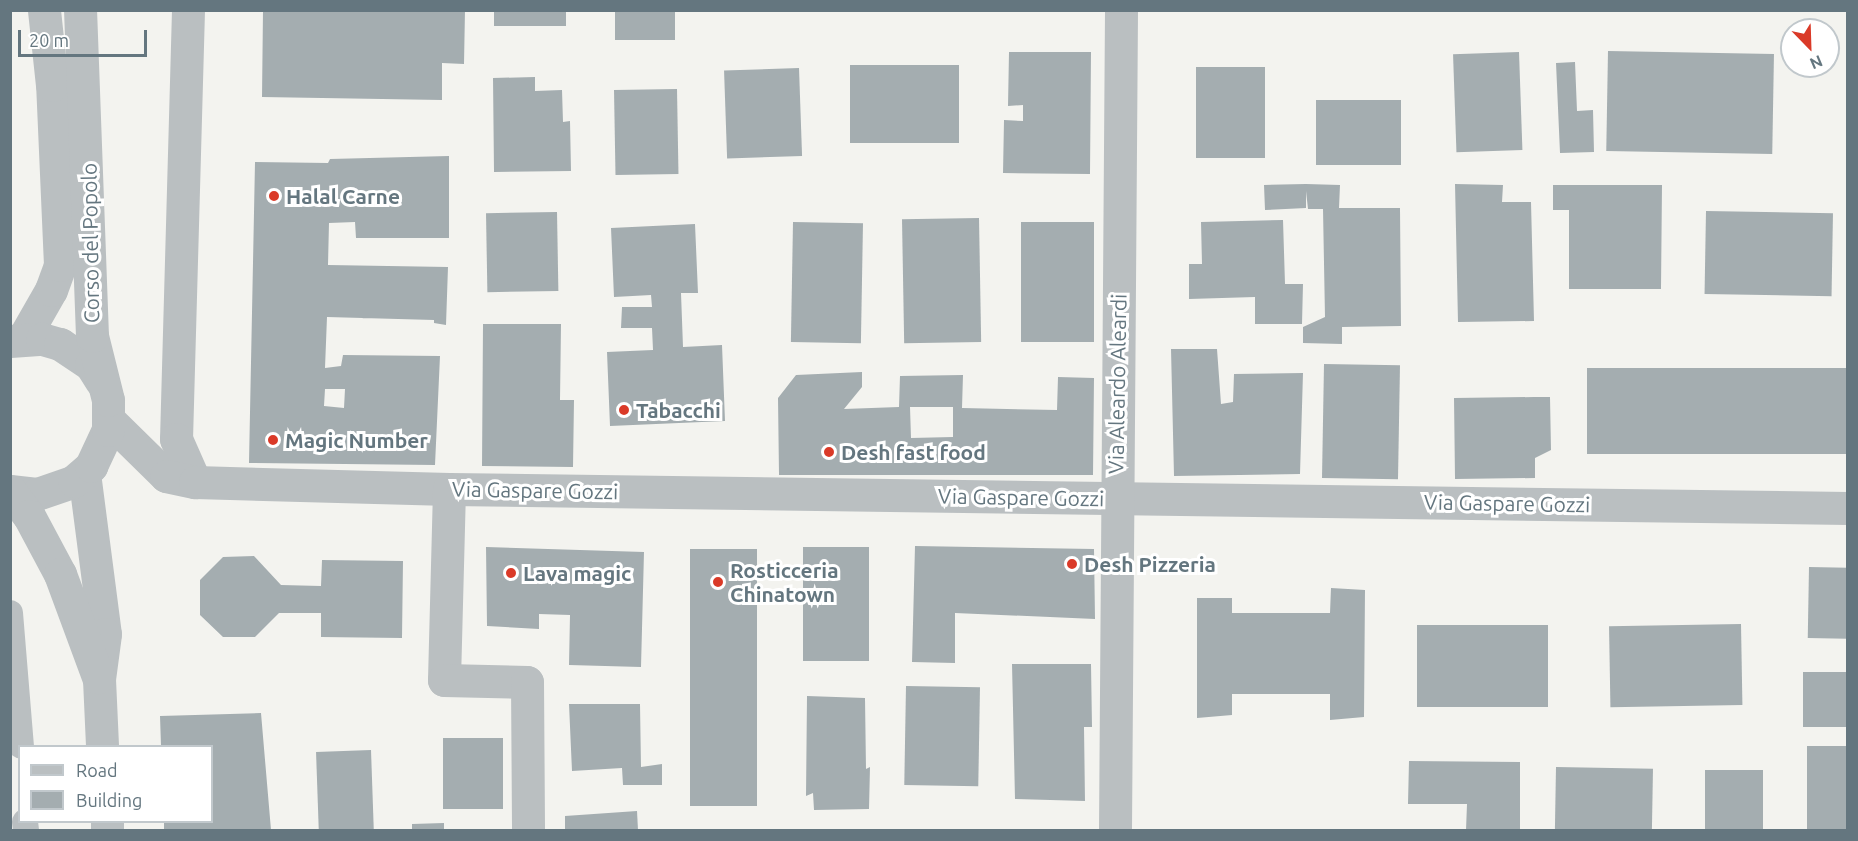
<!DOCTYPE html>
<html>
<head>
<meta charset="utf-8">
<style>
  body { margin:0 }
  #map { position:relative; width:1858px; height:841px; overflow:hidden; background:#f3f3ef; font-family:Ubuntu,sans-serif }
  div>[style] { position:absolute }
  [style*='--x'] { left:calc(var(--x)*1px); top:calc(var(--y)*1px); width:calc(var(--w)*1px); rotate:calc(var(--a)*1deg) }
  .building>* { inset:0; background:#a4adb0; transform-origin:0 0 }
  .service>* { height:26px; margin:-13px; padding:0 13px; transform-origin:13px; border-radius:13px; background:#babfc1 }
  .minor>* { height:33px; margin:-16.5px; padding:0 16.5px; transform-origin:16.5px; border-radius:16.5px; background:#babfc1 }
  .tertiary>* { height:33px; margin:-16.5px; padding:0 16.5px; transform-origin:16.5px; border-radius:16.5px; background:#babfc1 }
  .dots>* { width:16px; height:16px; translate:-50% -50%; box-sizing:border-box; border:3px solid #fff; border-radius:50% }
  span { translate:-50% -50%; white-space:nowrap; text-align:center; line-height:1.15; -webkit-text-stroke:6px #fff; paint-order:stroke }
  .poi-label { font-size:21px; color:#64767f; font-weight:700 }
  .left { translate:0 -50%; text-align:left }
  .street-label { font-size:21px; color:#64767f }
  .frame { position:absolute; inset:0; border:12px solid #64767f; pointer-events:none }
  .legend { position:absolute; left:18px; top:745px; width:195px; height:78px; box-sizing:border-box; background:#fff; border:2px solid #c1c8cc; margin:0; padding:8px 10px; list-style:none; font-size:18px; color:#64767f }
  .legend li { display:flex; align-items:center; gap:12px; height:30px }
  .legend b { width:30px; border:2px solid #c1c8cc }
  .north { position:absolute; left:1780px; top:18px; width:60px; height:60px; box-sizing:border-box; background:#fff; border:2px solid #c1c8cc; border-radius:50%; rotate:157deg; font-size:16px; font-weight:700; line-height:24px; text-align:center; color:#64767f }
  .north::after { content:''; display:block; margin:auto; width:21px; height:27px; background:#da3a28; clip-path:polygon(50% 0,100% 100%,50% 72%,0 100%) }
  .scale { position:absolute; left:18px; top:30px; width:129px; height:27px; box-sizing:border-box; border:3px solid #64767f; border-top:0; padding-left:8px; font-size:18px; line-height:21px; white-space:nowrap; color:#64767f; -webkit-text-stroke:4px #fff; paint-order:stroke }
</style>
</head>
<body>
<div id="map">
  <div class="building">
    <div style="clip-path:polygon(263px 10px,465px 10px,464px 64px,442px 63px,442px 100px,262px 97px)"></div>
    <div style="left:494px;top:10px;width:72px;height:16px"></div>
    <div style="left:615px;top:10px;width:60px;height:30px"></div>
    <div style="left:1608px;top:51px;width:166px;height:100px;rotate:1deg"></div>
    <div style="clip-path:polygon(1009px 52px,1091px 52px,1090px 174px,1003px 173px,1004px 120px,1023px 121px,1023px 105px,1008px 106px)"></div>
    <div style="left:1519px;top:52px;width:98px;height:66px;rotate:88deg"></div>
    <div style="clip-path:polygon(1575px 62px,1577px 111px,1593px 110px,1594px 152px,1560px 153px,1556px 63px)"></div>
    <div style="left:850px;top:65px;width:109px;height:78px"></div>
    <div style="left:1196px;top:67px;width:69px;height:91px"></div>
    <div style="left:799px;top:68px;width:88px;height:75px;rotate:88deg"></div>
    <div style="clip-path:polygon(535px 77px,535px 91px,562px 90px,563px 122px,570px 121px,571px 171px,494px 172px,493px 78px)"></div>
    <div style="left:677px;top:89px;width:85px;height:63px;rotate:89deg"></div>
    <div style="left:1316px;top:100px;width:85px;height:65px"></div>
    <div style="clip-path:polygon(evenodd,449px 156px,449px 238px,356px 238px,355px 222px,329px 223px,328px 265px,448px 267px,446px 325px,434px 323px,434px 320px,327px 317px,325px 368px,341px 366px,343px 355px,440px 356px,435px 465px,249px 463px,255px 162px,328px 163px,330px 159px,449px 156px,325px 389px,345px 389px,344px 408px,324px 406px,325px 389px)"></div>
    <div style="clip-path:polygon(1306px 184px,1340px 185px,1339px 208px,1400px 208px,1401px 326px,1342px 327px,1342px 344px,1303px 343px,1303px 327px,1325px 317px,1323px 209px,1308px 209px,1306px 191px,1306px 208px,1265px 210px,1264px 185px)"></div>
    <div style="clip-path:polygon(1455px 184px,1503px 185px,1502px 202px,1531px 202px,1534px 321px,1458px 322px)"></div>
    <div style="clip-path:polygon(1553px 185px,1662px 185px,1661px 289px,1569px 289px,1569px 210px,1553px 210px)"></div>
    <div style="left:1706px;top:211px;width:127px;height:83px;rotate:1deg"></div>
    <div style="left:557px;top:212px;width:79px;height:71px;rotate:89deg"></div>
    <div style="left:979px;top:218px;width:124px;height:77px;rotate:89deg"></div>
    <div style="clip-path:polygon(1283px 220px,1285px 284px,1303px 284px,1302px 324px,1255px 324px,1255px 297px,1189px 299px,1189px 264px,1202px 264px,1201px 222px)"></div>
    <div style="left:793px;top:222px;width:70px;height:120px;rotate:1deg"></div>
    <div style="left:1021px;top:222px;width:73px;height:120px"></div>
    <div style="clip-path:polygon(695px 224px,698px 293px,681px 293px,683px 347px,722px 345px,725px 421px,610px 426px,607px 352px,653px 350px,652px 328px,621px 328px,622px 307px,652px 307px,651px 295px,614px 297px,611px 228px)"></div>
    <div style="clip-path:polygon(483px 324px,561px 324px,560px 400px,574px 400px,573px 467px,482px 466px)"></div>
    <div style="clip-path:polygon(1171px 349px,1217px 349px,1221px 404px,1233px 402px,1234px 374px,1303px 373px,1300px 474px,1174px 476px)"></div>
    <div style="left:1324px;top:364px;width:76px;height:114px;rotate:1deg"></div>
    <div style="left:1587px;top:368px;width:261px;height:86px"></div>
    <div style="clip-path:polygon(evenodd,862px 372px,862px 387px,844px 409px,899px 407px,900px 376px,963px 375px,962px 408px,1057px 410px,1058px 377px,1094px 378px,1093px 475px,779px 475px,778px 398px,796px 375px,862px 372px,910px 407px,953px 407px,953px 437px,911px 438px,910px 407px)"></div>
    <div style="clip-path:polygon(1534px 397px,1550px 397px,1551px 450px,1535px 458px,1535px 478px,1455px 479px,1454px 398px)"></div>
    <div style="clip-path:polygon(915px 546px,1094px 549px,1095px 619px,955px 613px,955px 663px,912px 662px)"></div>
    <div style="clip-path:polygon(486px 547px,644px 552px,641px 667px,569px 665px,570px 615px,539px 614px,539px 629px,487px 626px)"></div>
    <div style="left:869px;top:547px;width:114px;height:66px;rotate:90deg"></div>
    <div style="left:757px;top:549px;width:257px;height:67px;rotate:90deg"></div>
    <div style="clip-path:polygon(254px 556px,281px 585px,321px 586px,322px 560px,403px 561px,402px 638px,321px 637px,321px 613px,279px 613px,255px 637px,223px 637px,200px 615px,200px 580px,223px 557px)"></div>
    <div style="left:1809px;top:567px;width:39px;height:71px;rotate:1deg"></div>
    <div style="clip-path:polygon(1331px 588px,1365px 590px,1364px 717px,1330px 720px,1330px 694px,1232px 694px,1232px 715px,1197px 718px,1197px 598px,1232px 598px,1232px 613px,1330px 613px)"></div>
    <div style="left:1741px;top:624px;width:81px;height:132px;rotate:89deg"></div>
    <div style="left:1548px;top:625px;width:82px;height:131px;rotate:90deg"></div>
    <div style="clip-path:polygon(1012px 664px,1091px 664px,1092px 727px,1084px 727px,1085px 801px,1015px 799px)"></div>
    <div style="left:1803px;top:672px;width:45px;height:55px"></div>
    <div style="left:906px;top:686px;width:74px;height:99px;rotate:1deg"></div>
    <div style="clip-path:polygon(807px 696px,865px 698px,866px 769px,870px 767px,869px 809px,814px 810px,813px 793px,806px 796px)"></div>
    <div style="clip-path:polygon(569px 704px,640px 704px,641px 767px,662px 764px,662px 785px,623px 785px,622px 768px,572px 771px)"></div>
    <div style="clip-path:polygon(261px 713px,271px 830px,164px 830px,164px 822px,212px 822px,212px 746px,161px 746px,160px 716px)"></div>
    <div style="left:443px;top:738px;width:60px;height:71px"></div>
    <div style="left:1807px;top:746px;width:41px;height:84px"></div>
    <div style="left:371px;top:750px;width:80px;height:55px;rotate:88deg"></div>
    <div style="clip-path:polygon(1409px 761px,1520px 762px,1520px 830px,1466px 830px,1467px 804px,1408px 804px)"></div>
    <div style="left:1556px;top:767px;width:97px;height:63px;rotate:1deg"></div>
    <div style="left:1705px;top:770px;width:58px;height:60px"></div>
    <div style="clip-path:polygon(637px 811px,638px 830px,565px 830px,565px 816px)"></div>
    <div style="clip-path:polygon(444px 823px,444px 830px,412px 830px,412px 824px)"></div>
  </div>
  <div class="service">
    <div style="--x:10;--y:613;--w:133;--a:85.3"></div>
    <div style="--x:25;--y:822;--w:8;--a:83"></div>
  </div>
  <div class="minor">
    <div style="--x:188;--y:10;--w:429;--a:91.6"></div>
    <div style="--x:176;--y:439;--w:47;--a:66.2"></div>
    <div style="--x:109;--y:420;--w:80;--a:44.5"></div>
    <div style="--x:166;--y:476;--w:30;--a:12"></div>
    <div style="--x:195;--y:482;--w:254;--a:1.6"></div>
    <div style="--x:449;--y:489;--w:1399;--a:0.78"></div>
    <div style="--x:449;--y:489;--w:191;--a:91.5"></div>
    <div style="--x:444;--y:680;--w:83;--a:1.4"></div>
    <div style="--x:527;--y:682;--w:148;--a:89.6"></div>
    <div style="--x:1115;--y:830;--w:820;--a:-89.58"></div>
  </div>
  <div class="tertiary">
    <div style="--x:23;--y:339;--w:56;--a:-60.3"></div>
    <div style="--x:51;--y:290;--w:27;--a:-70"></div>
    <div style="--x:60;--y:265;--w:180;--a:-92.5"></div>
    <div style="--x:52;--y:85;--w:75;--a:-96.1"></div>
    <div style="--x:10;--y:341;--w:32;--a:-4"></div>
    <div style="--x:42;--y:339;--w:19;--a:16"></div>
    <div style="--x:60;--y:344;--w:37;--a:34"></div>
    <div style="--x:91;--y:365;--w:19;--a:58"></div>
    <div style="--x:84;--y:473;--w:162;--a:82.6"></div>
    <div style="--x:105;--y:634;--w:45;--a:97.6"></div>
    <div style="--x:99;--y:679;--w:67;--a:87.4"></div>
    <div style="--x:10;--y:491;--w:27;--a:6"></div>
    <div style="--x:37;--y:494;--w:39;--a:-19"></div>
    <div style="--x:74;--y:481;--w:23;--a:-41"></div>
    <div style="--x:91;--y:466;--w:40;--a:-65"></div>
    <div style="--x:108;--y:430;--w:30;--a:-90"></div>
    <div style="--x:108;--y:400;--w:66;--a:-104"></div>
    <div style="--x:92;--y:336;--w:326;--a:-92.1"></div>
    <div style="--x:10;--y:491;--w:31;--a:53"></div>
    <div style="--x:29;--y:516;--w:66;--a:61.9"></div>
    <div style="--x:60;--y:574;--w:110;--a:69.7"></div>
    <div style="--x:107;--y:822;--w:8;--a:90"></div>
  </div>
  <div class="dots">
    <div style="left:274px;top:196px;background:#da3a28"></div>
    <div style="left:624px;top:410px;background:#da3a28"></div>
    <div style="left:273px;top:440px;background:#da3a28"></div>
    <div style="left:829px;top:452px;background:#da3a28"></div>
    <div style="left:1072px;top:564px;background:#da3a28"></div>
    <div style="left:511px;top:573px;background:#da3a28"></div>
    <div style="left:718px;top:582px;background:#da3a28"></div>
  </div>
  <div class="poi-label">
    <span class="left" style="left:286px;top:196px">Halal Carne</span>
    <span class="left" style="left:636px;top:410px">Tabacchi</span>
    <span class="left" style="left:285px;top:440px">Magic Number</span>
    <span class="left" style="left:841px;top:452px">Desh fast food</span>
    <span class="left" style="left:1084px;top:564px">Desh Pizzeria</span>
    <span class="left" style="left:730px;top:582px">Rosticceria<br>Chinatown</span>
    <span class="left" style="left:523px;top:573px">Lava magic</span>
  </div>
  <div class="street-label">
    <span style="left:90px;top:243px;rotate:-91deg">Corso del Popolo</span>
    <span style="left:1117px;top:384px;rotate:-89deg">Via Aleardo Aleardi</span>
    <span style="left:535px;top:490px;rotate:1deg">Via Gaspare Gozzi</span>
    <span style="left:1021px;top:497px;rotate:1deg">Via Gaspare Gozzi</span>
    <span style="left:1507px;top:503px;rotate:1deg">Via Gaspare Gozzi</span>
  </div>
  <div class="frame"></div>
  <ul class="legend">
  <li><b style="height:8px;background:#babfc1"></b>Road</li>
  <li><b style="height:16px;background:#a4adb0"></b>Building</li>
  </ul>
  <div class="north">N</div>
  <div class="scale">20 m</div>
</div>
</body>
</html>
